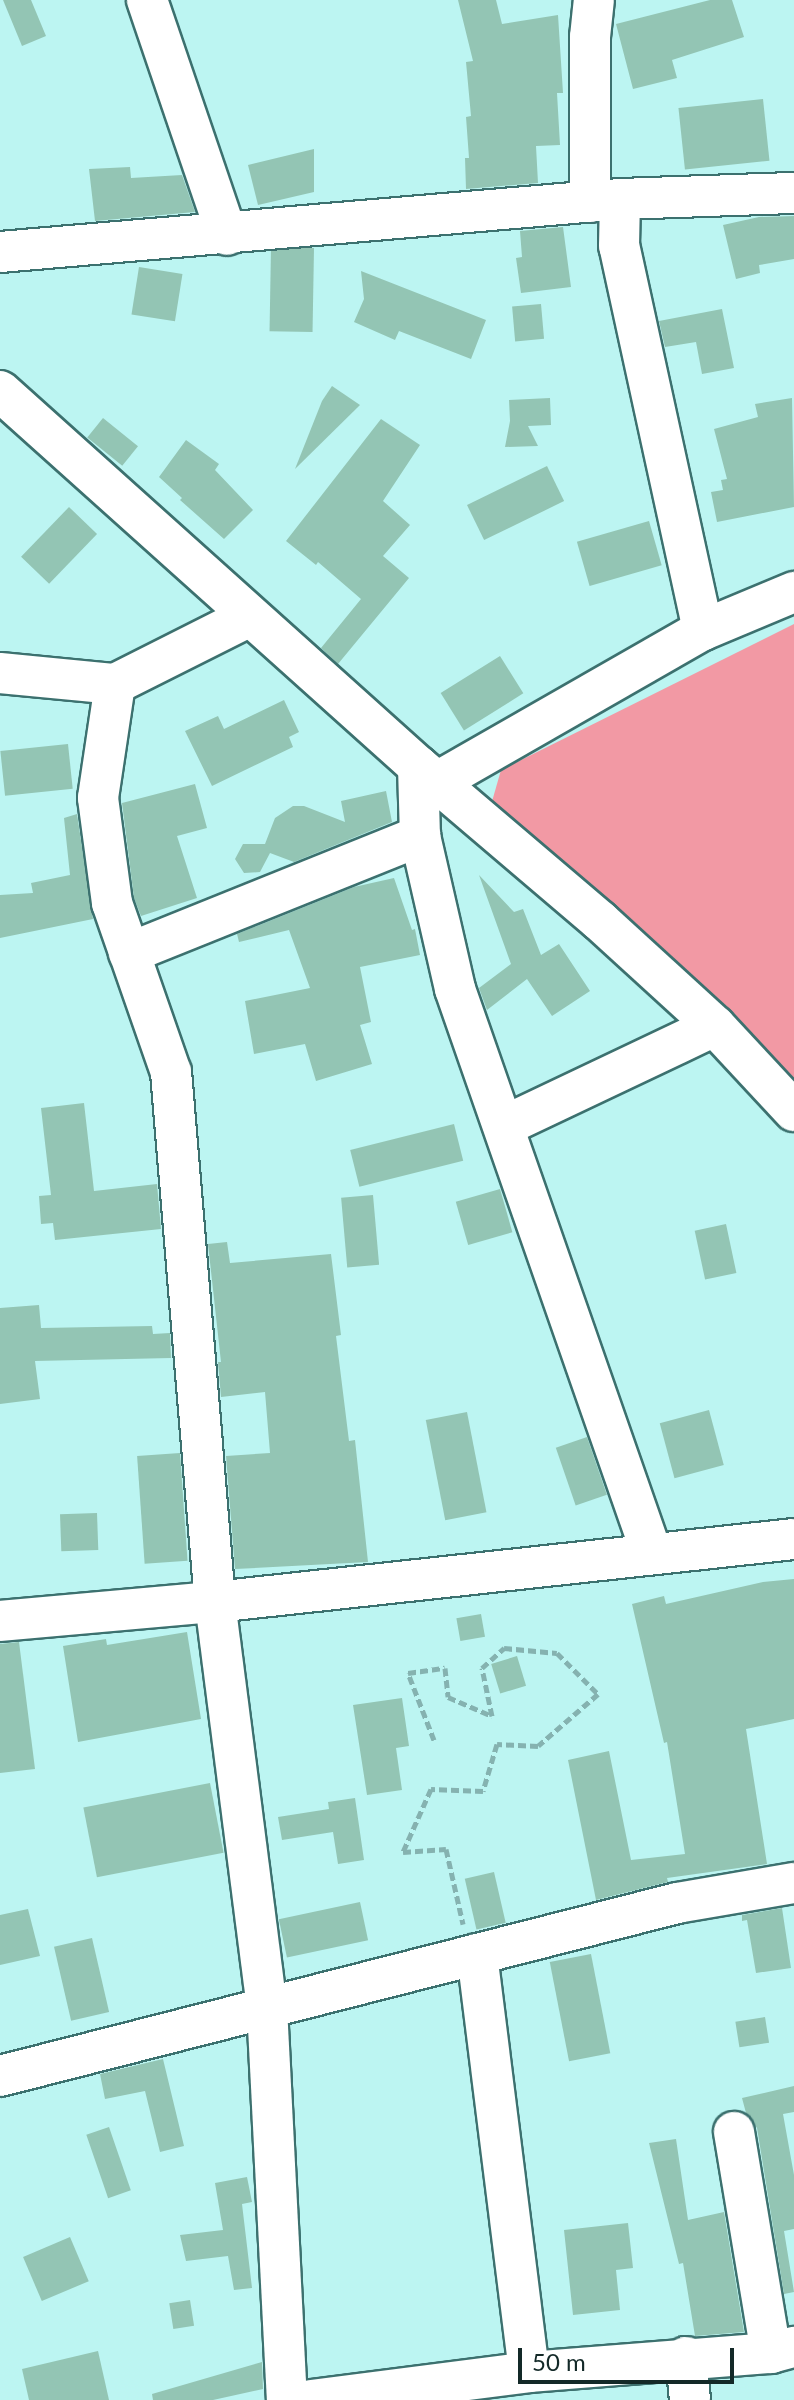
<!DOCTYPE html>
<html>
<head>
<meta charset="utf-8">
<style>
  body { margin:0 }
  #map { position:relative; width:794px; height:2400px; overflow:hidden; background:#bcf5f2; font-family:Lato,sans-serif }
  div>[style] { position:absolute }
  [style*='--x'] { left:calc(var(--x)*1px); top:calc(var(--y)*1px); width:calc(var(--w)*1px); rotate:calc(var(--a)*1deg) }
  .green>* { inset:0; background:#f299a4 }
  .building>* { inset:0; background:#93c5b4; transform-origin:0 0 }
  .path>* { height:5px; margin-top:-2.5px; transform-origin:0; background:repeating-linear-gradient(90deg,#85b2b0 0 8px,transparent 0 12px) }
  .roads { filter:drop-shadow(2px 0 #3c716f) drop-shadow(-2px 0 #3c716f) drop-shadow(0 2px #3c716f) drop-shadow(0 -2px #3c716f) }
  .minor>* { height:40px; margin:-20px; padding:0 20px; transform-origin:20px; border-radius:20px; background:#fff }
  span { translate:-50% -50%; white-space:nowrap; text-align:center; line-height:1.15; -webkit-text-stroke:6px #fff; paint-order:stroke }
  .scale { position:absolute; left:518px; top:2348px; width:216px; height:36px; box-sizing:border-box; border:4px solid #132928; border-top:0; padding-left:10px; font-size:24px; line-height:28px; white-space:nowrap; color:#132928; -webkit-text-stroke:6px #fff; paint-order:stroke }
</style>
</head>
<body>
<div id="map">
  <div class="green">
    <div style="clip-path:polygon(794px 624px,794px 1100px,489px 812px,501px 770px)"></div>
  </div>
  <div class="building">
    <div style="clip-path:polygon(3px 0,31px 0,46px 36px,22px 46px)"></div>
    <div style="clip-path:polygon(458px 0,496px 0,502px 24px,558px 15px,563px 93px,557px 93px,560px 145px,536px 146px,538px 183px,466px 189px,465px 158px,469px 158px,466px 117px,471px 116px,466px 62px,473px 61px)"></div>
    <div style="clip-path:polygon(710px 0,732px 0,744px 37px,672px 60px,677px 78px,633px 89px,616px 24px)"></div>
    <div style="left:763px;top:99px;width:62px;height:85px;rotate:84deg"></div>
    <div style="clip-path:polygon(314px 149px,314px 192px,258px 205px,248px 165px)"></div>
    <div style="clip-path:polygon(130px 167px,131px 178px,182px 175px,195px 212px,95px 221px,89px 169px)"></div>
    <div style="clip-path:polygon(794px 216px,794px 259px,759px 265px,760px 273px,736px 279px,723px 225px,759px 217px)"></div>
    <div style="clip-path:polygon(563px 227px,571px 287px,521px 293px,516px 258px,522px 257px,520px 231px)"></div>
    <div style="left:314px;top:248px;width:84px;height:43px;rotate:91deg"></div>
    <div style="left:139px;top:267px;width:44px;height:48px;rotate:9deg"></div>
    <div style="clip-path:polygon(361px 271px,486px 320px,471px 359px,399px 331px,395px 340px,354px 322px,364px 299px)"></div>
    <div style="left:541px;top:304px;width:35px;height:29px;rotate:85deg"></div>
    <div style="clip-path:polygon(722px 309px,734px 368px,702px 374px,696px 342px,665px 347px,659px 321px)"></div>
    <div style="clip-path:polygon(332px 386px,360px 405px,295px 469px,322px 401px)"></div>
    <div style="clip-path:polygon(550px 398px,551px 425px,528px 426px,538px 446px,505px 447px,510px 421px,509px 400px)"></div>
    <div style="clip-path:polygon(792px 398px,794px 507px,717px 522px,711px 492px,723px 490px,721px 480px,727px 479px,714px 429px,758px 417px,755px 404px)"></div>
    <div style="left:103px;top:418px;width:45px;height:25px;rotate:39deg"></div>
    <div style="clip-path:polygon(381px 419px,420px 445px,383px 501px,410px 525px,383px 556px,409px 578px,338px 664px,321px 648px,361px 599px,318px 562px,316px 565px,286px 541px)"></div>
    <div style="clip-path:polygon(186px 440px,219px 464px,215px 470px,253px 510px,224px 539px,180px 500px,182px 498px,159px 477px)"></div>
    <div style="left:547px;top:466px;width:39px;height:89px;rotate:64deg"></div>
    <div style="left:69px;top:507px;width:39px;height:69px;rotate:44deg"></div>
    <div style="left:649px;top:521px;width:46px;height:75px;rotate:74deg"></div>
    <div style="left:500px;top:656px;width:44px;height:70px;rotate:58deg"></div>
    <div style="clip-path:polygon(284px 700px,299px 732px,289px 737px,293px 747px,212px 786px,185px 731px,218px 716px,224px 729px)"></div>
    <div style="left:68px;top:744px;width:45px;height:68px;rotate:84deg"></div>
    <div style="clip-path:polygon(195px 784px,207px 828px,177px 836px,197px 898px,141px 916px,134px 898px,122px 803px)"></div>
    <div style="clip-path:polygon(386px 791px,392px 822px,294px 862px,270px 853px,260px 872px,244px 873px,235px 859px,243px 844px,265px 844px,275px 818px,293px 806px,304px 806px,345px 822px,341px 801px)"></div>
    <div style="clip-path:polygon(77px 814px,93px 919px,0 938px,0 895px,33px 893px,31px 883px,70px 875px,64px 818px)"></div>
    <div style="clip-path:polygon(479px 875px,514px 912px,523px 909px,541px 955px,559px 944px,590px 991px,552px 1016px,527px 979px,487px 1010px,479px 988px,511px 964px)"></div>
    <div style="clip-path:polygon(394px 878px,412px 930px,415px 929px,420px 955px,360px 967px,371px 1022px,360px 1025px,372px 1064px,316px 1081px,305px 1044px,254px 1054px,245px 1001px,310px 988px,289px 930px,239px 942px,237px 934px,354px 887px)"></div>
    <div style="clip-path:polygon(84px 1103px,94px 1191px,157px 1184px,161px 1229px,55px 1240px,53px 1223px,41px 1224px,39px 1196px,51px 1195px,41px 1108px)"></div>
    <div style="left:454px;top:1124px;width:38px;height:107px;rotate:76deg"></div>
    <div style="left:500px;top:1189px;width:45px;height:46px;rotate:74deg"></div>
    <div style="left:373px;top:1195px;width:70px;height:32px;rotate:85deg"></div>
    <div style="left:726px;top:1224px;width:50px;height:32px;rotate:78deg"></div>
    <div style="clip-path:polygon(227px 1242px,230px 1263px,331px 1254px,341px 1335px,336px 1336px,349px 1441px,355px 1440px,368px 1562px,235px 1569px,226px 1456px,270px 1453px,265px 1392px,221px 1397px,218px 1362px,221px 1362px,208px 1244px)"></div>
    <div style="clip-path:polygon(39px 1305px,41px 1328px,152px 1326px,153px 1334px,170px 1333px,171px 1358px,35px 1361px,40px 1399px,0 1404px,0 1308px)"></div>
    <div style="left:709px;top:1410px;width:57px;height:51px;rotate:75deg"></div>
    <div style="left:467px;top:1412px;width:102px;height:42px;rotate:79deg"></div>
    <div style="left:587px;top:1437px;width:61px;height:33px;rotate:71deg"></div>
    <div style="left:180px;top:1453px;width:108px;height:43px;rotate:86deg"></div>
    <div style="left:97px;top:1513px;width:37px;height:37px;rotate:88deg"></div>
    <div style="clip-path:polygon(794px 1579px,794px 1719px,746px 1729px,767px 1864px,667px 1878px,668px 1882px,596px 1900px,568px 1760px,609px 1751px,631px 1860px,685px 1854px,667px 1742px,664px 1743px,632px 1604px,664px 1596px,666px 1604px,763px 1582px)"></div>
    <div style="left:481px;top:1614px;width:23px;height:25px;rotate:80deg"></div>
    <div style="clip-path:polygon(187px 1632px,201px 1719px,78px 1742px,63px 1646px,106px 1639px,107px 1645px)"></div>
    <div style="clip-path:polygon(19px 1642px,35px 1769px,0 1773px,0 1644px)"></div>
    <div style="left:517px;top:1656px;width:31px;height:27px;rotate:73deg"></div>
    <div style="clip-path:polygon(402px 1698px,409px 1746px,396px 1748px,402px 1790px,367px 1795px,353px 1705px)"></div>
    <div style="left:210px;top:1783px;width:71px;height:129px;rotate:79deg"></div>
    <div style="clip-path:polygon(355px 1798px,364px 1860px,338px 1864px,333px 1832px,282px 1840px,278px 1817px,329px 1809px,328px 1802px)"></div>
    <div style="left:494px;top:1872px;width:52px;height:30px;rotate:77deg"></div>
    <div style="left:360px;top:1902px;width:39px;height:83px;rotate:78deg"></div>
    <div style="clip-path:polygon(782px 1908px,791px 1968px,756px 1973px,747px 1920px,742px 1921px,742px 1915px)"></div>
    <div style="clip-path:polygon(28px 1909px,40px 1956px,0 1965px,0 1915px)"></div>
    <div style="left:92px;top:1938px;width:76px;height:39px;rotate:77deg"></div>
    <div style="left:591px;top:1954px;width:101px;height:42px;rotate:79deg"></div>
    <div style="left:765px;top:2017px;width:26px;height:30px;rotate:81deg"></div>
    <div style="clip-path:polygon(163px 2059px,184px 2146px,160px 2152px,145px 2091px,105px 2099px,100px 2074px)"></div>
    <div style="clip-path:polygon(794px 2086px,794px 2112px,783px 2114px,794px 2175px,794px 2229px,784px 2231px,794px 2292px,784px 2294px,757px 2128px,746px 2113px,742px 2098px)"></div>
    <div style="left:109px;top:2127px;width:67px;height:24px;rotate:71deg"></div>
    <div style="clip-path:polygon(676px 2139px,688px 2220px,724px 2212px,744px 2332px,695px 2336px,683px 2263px,679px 2264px,649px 2143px)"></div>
    <div style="clip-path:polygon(247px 2177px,252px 2202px,242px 2204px,252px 2288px,234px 2290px,228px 2256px,186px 2261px,180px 2235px,223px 2230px,215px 2183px)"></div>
    <div style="clip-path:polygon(628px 2223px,633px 2268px,616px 2270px,620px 2310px,573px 2315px,564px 2230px)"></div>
    <div style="left:70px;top:2237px;width:48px;height:51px;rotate:67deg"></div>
    <div style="left:190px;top:2300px;width:26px;height:21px;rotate:81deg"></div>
    <div style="clip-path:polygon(98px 2351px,109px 2400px,29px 2400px,22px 2369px)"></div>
    <div style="clip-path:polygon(262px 2362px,263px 2389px,213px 2400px,153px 2400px,152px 2394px)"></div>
  </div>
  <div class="path">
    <div style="--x:434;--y:1740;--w:72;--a:-111.2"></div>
    <div style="--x:408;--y:1673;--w:37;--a:-8"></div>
    <div style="--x:445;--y:1668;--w:29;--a:84"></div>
    <div style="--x:448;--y:1697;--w:48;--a:23.4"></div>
    <div style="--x:492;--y:1716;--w:49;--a:-101.8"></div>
    <div style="--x:482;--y:1668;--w:30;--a:-42"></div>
    <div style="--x:504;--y:1648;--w:53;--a:5.4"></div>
    <div style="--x:557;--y:1653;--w:58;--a:45"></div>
    <div style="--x:598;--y:1694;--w:79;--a:139.1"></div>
    <div style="--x:538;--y:1746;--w:41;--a:-177.2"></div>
    <div style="--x:497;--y:1744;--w:49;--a:106.6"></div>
    <div style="--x:483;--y:1791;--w:52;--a:-177.8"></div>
    <div style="--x:431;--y:1789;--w:69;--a:114"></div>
    <div style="--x:403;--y:1852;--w:43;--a:-4"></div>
    <div style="--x:446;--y:1849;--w:77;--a:77.2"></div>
  </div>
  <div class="roads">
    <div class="minor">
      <div style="--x:147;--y:0;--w:248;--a:71.2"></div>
      <div style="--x:590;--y:202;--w:165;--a:-90"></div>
      <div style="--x:590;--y:37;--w:37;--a:-84"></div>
      <div style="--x:0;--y:252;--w:622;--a:-4.89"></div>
      <div style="--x:620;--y:199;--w:174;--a:-2"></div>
      <div style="--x:0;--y:391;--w:562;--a:41.9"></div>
      <div style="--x:418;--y:766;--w:239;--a:40.4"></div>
      <div style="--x:600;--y:921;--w:156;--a:42.4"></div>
      <div style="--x:715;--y:1026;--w:116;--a:47.1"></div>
      <div style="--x:703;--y:630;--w:99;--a:-22.7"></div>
      <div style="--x:0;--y:673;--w:116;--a:5.5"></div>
      <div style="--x:115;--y:684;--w:151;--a:-26.7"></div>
      <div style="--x:115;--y:684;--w:115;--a:98.5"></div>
      <div style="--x:98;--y:798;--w:106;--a:82.4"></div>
      <div style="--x:112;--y:903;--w:179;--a:70.8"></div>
      <div style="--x:171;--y:1072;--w:532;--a:85.25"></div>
      <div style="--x:215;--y:1602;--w:408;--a:82.7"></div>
      <div style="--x:267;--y:2007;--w:394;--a:87.1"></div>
      <div style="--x:418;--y:766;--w:70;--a:88.4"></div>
      <div style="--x:420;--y:836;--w:157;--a:77.1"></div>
      <div style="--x:455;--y:989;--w:598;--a:70.78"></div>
      <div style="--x:439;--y:781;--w:304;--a:-29.8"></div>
      <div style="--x:703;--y:630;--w:393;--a:-102.3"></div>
      <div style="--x:619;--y:246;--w:47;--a:-88.8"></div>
      <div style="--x:129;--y:953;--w:314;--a:-21.9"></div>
      <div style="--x:504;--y:1126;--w:233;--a:-25.4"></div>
      <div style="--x:0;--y:1621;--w:216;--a:-5.1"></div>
      <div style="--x:215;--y:1602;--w:582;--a:-6.21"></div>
      <div style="--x:477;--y:1954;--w:421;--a:82.9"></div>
      <div style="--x:0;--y:2076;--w:699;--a:-14.33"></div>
      <div style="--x:677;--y:1903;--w:119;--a:-9.7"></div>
      <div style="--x:734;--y:2132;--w:224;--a:80.5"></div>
      <div style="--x:686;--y:2357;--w:43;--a:84.7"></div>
      <div style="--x:311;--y:2400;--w:220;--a:-7.3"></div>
      <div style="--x:529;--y:2372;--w:243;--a:-4.5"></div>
      <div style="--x:771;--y:2353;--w:24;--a:-15"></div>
    </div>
  </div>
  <div class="scale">50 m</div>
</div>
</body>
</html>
